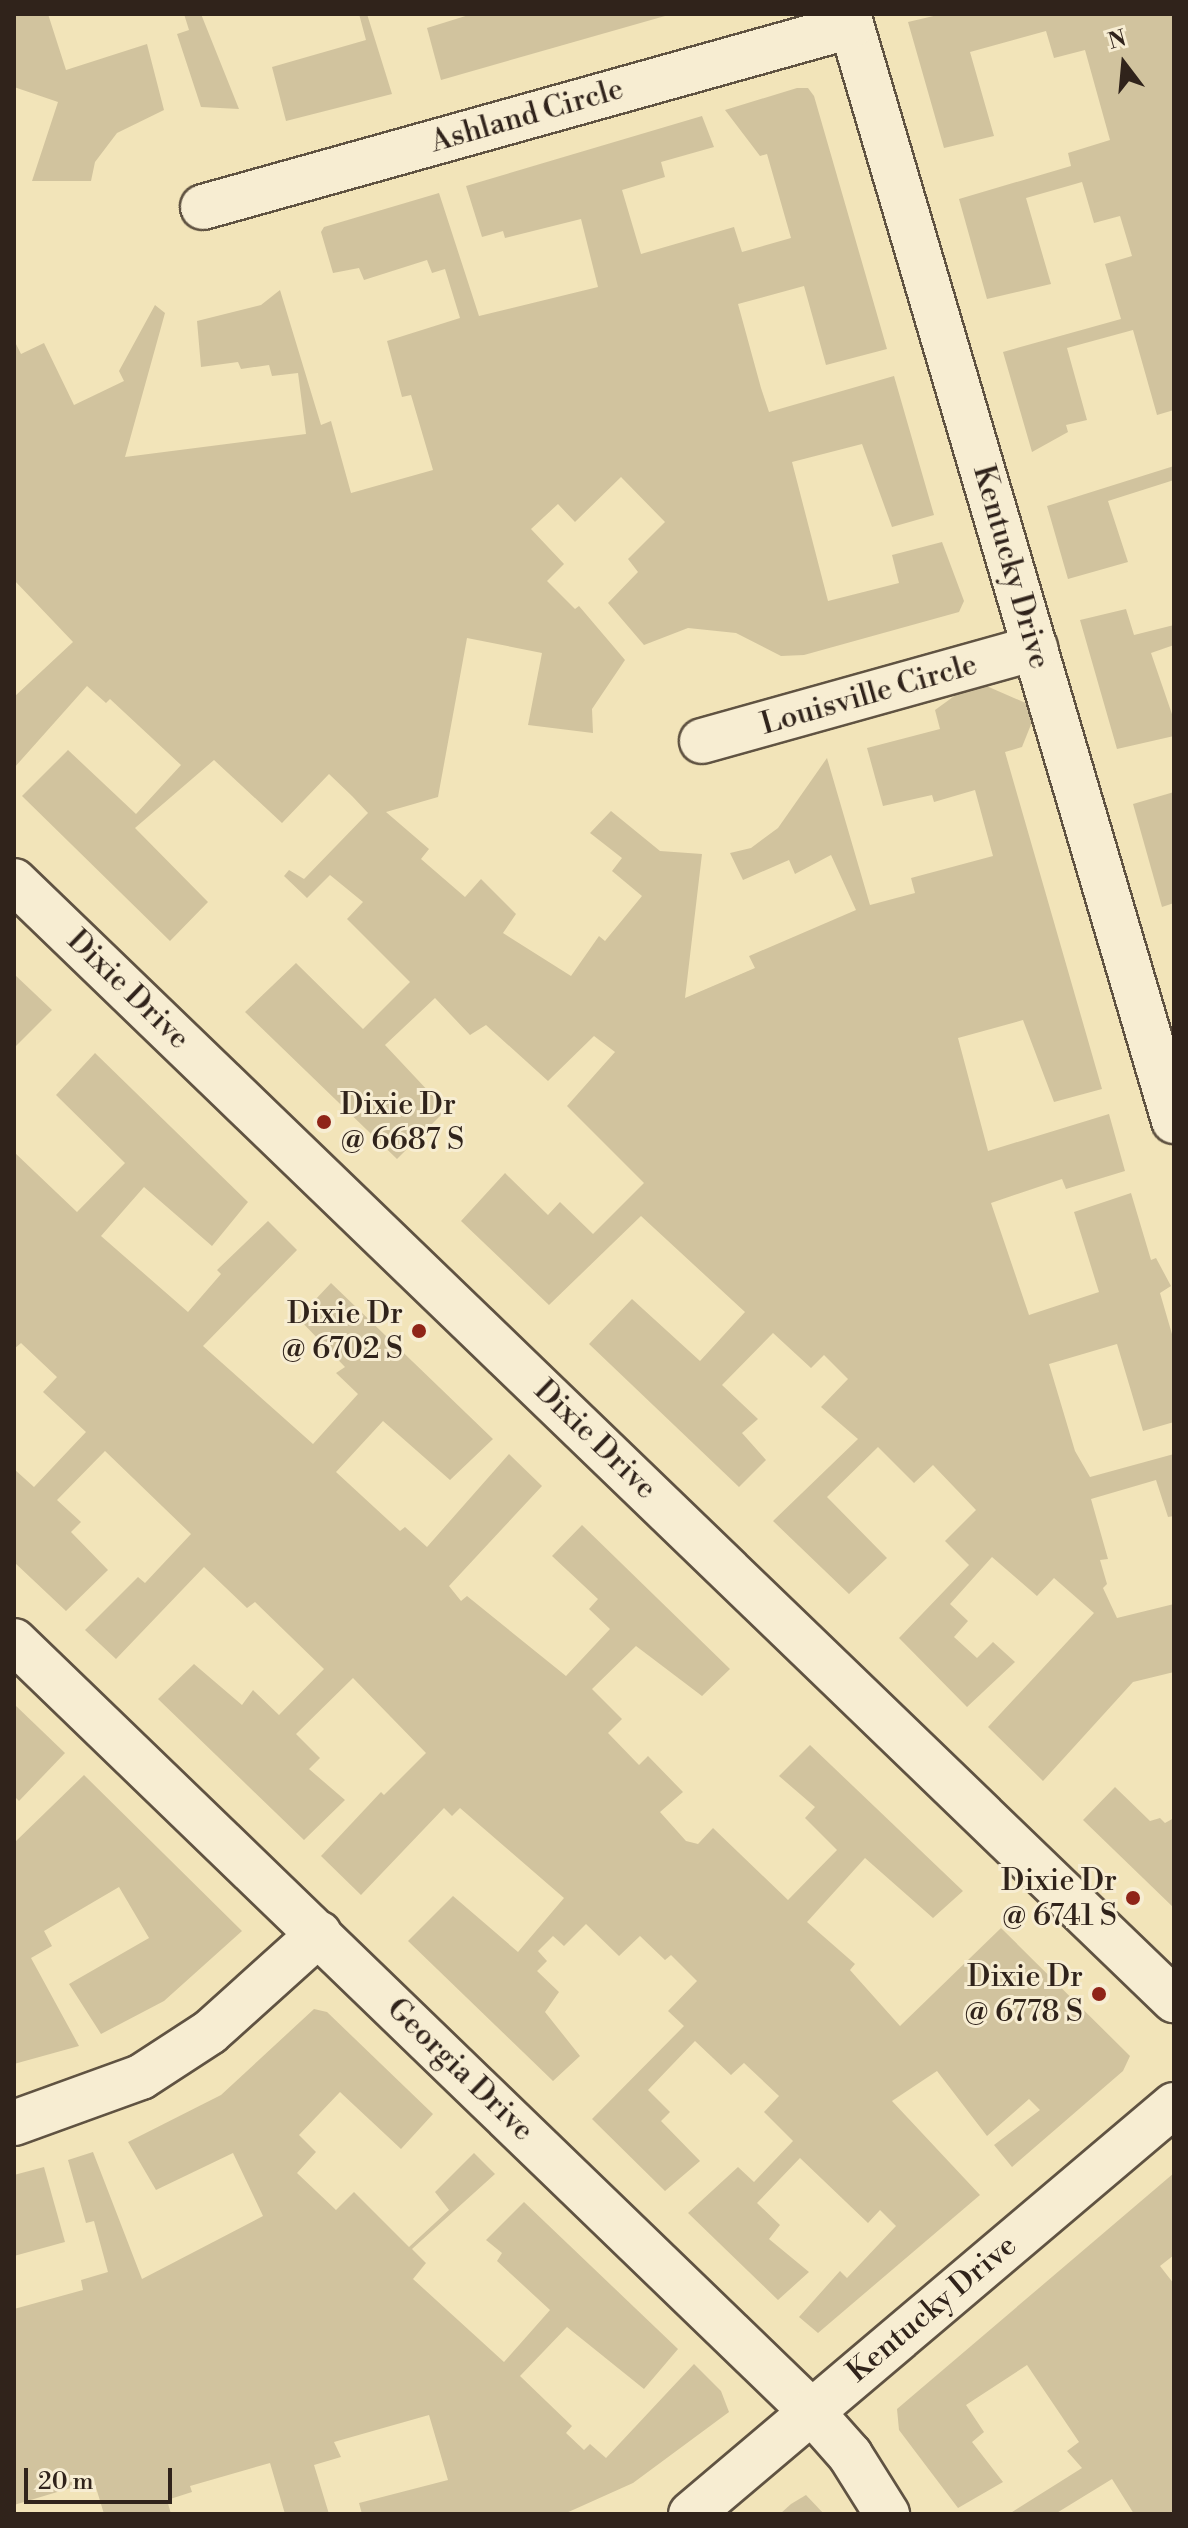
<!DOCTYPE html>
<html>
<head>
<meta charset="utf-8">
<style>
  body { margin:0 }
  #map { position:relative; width:1188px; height:2528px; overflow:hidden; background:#f2e4b9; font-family:"Libre Bodoni",serif }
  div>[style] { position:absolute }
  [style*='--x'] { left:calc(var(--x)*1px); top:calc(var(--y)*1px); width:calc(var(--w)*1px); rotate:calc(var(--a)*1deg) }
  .green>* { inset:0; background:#d1c39e }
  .roads { filter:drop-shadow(2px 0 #605342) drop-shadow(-2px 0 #605342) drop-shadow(0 2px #605342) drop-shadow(0 -2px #605342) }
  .minor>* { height:44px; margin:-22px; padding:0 22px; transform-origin:22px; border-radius:22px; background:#f7edd2 }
  .tertiary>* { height:44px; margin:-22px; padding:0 22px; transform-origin:22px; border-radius:22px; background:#f7edd2 }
  .dots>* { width:22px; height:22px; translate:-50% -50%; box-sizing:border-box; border:4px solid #f7edd2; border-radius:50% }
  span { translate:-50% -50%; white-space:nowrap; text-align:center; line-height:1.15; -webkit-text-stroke:6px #f7edd2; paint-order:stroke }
  .street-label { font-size:30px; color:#30231b }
  .poi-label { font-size:30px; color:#30231b }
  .left { translate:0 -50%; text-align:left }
  .right { translate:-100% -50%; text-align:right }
  .frame { position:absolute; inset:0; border:16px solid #30231b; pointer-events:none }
  .north { position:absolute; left:1084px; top:24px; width:80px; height:80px; -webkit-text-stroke:6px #f7edd2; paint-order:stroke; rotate:344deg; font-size:22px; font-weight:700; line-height:32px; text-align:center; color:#30231b }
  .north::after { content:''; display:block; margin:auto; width:28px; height:36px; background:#30231b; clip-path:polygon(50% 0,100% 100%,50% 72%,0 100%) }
  .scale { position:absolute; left:24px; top:2468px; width:148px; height:36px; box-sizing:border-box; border:4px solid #30231b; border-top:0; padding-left:10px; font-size:24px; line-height:28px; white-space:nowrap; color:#30231b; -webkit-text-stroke:6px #f7edd2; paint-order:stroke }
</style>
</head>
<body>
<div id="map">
  <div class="green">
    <div style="clip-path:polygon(14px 14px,48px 14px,66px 70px,147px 44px,164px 110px,117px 133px,95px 162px,91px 181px,32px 181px,58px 102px,14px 87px)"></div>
    <div style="clip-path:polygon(184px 14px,201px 14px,239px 109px,201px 107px,177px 34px,189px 30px)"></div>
    <div style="clip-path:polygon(359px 14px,367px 14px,392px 94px,286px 121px,272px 67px,366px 40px)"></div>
    <div style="clip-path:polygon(472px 14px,672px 14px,441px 80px,427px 28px)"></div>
    <div style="clip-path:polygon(942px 14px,1174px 14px,1174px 410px,1157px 415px,1133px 330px,1067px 348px,1087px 420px,1066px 425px,1068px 432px,1032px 452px,1003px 352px,1121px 319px,1105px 264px,1132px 256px,1120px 216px,1094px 223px,1082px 182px,1026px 198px,1051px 284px,987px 299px,959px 199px,1071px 166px,1068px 153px,1110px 140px,1085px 50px,1054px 58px,1046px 31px,970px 52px,994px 136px,944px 148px,908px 22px)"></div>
    <div style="clip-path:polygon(797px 88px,808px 88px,814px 96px,887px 349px,826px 365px,804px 286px,738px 304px,761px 388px,769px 412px,894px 376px,934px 515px,892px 527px,862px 444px,792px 462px,828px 601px,899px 583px,892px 555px,942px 542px,964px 601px,959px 612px,804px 655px,781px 656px,736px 633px,688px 628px,644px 645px,608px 603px,638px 572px,628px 559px,665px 522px,621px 477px,575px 522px,558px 504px,531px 529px,564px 564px,547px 581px,575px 609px,579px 606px,625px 660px,592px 709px,593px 733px,528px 725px,542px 653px,467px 638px,438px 797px,386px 812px,429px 849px,421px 859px,465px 897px,481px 879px,516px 914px,503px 933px,571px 976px,599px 936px,605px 941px,642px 896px,612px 871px,622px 858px,590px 833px,611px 811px,660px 851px,702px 854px,685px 998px,755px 968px,749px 956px,856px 910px,831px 855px,795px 874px,789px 860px,743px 880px,730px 853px,751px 848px,778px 828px,827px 758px,870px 905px,915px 893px,911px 878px,993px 856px,975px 790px,934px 802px,932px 795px,883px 806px,867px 748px,940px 729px,935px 710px,975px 681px,1028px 704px,1032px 722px,1022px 747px,1005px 752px,1102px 1089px,1054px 1102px,1023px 1020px,958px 1038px,988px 1151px,1109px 1114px,1125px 1171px,1066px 1189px,1062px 1179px,991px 1203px,1029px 1315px,1099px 1292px,1074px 1212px,1131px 1193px,1151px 1260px,1156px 1258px,1171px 1286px,1160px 1293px,1174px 1341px,1174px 1422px,1143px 1431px,1117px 1344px,1049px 1364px,1075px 1451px,1090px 1477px,1174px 1454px,1174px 1516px,1168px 1517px,1156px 1480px,1091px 1499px,1108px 1559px,1100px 1560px,1107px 1584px,1103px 1588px,1117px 1618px,1174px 1604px,1174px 1672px,1133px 1682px,1043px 1781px,988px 1727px,1094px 1613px,1054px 1578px,1037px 1596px,992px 1557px,950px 1604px,968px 1621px,954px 1637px,977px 1658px,993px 1642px,1015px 1662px,967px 1707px,899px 1638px,969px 1565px,945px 1541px,976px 1510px,933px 1465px,914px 1483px,878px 1447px,827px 1497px,887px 1558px,849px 1594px,773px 1521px,858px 1439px,821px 1407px,848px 1379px,824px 1355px,811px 1368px,773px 1333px,722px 1385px,758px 1419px,742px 1433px,766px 1460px,739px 1487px,589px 1344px,632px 1299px,700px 1361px,745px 1312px,641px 1216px,549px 1305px,461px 1221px,505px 1173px,548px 1215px,560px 1202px,593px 1234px,644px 1183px,567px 1106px,615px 1052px,594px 1036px,548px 1081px,486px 1025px,470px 1035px,435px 998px,385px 1045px,446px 1110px,397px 1159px,245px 1012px,296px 963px,363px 1029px,410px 982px,347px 919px,363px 902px,330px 875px,307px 898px,284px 876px,289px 870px,304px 879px,368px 813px,352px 796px,329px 774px,282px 823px,214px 760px,135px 828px,208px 902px,170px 941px,22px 796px,68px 750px,136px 814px,181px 765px,110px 699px,106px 703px,87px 686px,14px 768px,14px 697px,73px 642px,14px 580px,14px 340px,21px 354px,44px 343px,74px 405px,124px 381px,119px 371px,155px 305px,165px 313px,125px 457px,306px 434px,298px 373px,272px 376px,269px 365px,241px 369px,238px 362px,201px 367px,197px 321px,261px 305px,280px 290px,321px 425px,331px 421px,351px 493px,433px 470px,411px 395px,402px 397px,387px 341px,460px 318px,445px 269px,432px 273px,427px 260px,364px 280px,359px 268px,333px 273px,321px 232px,324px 227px,439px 193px,479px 316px,598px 287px,581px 219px,505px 238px,503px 231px,482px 237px,466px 186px,702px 116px,714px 147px,661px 162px,665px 177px,622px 190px,641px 254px,734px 227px,742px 252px,791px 238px,767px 154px,760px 156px,725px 110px)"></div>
    <div style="clip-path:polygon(1174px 466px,1174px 480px,1108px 501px,1128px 562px,1068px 579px,1047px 506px)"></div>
    <div style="clip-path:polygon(1126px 609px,1134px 635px,1174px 625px,1174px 645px,1151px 653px,1174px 720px,1174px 736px,1117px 749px,1080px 620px)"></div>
    <div style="clip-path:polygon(1174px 792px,1174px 903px,1162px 907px,1133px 804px)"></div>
    <div style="clip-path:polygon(14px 974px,52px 1010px,14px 1048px)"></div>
    <div style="clip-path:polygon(95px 1053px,248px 1202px,212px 1246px,144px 1187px,101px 1236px,188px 1312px,221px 1274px,217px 1270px,268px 1221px,297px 1250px,203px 1346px,313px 1444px,358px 1394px,336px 1373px,345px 1367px,298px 1318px,331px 1283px,493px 1439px,450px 1480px,383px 1421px,336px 1472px,400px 1531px,405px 1527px,427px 1547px,509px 1454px,542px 1486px,449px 1586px,461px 1601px,467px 1596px,566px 1676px,610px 1629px,589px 1609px,598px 1599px,552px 1556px,582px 1525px,730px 1669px,702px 1696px,636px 1646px,592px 1689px,622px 1719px,608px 1733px,639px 1765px,648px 1756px,683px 1792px,660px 1812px,686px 1841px,698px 1844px,713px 1828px,788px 1900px,837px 1850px,805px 1818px,815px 1807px,779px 1776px,810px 1745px,963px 1891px,933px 1918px,865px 1858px,807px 1922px,855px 1964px,850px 1970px,900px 2026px,1001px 1928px,1130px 2056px,1123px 2071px,1012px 2167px,994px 2145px,1040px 2110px,1029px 2099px,987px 2136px,937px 2071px,892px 2101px,980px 2195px,818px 2333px,799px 2317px,840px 2271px,847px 2278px,896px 2226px,880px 2210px,868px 2223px,800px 2158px,757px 2203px,780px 2225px,769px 2239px,809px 2272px,778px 2300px,688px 2213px,738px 2167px,754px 2182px,793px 2141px,764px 2112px,779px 2096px,744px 2063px,731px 2075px,695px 2041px,648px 2090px,670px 2112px,661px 2121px,700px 2161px,665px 2191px,592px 2119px,684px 2026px,668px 2011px,697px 1981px,671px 1955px,665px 1960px,640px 1936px,619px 1956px,586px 1924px,564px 1946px,553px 1936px,538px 1951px,547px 1961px,537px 1971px,559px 1992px,545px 2012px,580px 2056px,553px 2081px,408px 1941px,453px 1896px,518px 1952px,564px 1898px,460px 1808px,452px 1816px,444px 1808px,361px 1895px,321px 1856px,381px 1792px,384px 1795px,426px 1753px,353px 1678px,296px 1734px,320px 1758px,309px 1769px,345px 1800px,304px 1840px,158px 1699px,194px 1664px,242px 1705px,253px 1690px,279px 1715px,324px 1669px,255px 1602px,247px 1608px,204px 1567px,116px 1659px,85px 1630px,138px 1577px,145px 1583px,191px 1534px,105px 1451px,57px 1500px,81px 1522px,71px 1532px,108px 1570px,66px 1611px,14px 1562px,14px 1469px,34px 1487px,86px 1432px,43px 1392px,57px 1377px,21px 1343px,14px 1349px,14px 1152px,77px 1212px,125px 1163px,56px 1095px)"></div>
    <div style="clip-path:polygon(14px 1704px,65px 1753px,19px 1801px,14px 1796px)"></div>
    <div style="clip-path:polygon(84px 1775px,242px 1931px,164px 2001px,101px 2034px,69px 1984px,149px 1938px,119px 1887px,44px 1931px,52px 1946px,31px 1958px,79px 2046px,14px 2064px,14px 1843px)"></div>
    <div style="clip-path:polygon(1115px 1787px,1150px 1821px,1160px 1818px,1165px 1823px,1174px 1818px,1174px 1908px,1083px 1820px)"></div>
    <div style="clip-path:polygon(314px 2009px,327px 2012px,433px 2114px,401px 2149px,340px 2092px,299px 2135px,316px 2152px,297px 2173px,336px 2210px,354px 2192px,409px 2247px,449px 2210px,435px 2192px,474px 2153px,495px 2174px,412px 2249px,426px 2263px,413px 2279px,504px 2362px,550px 2310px,497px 2261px,502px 2253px,486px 2240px,524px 2202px,678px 2349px,644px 2389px,567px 2327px,520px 2376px,572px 2426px,566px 2433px,584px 2450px,590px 2444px,606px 2458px,694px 2364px,721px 2391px,729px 2412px,633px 2483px,564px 2514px,362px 2514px,359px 2503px,448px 2480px,429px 2415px,334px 2442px,341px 2457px,314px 2465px,329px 2514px,285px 2514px,270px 2463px,190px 2486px,192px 2492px,167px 2500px,171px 2514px,104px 2514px,94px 2481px,14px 2505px,14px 2309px,83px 2290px,81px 2280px,108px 2272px,94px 2221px,86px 2223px,68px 2160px,93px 2152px,142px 2279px,263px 2216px,233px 2153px,156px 2190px,128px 2142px,221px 2095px)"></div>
    <div style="clip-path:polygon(44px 2167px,65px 2242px,14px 2256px,14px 2175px)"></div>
    <div style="clip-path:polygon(1174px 2173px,1174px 2255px,1160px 2266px,1174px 2284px,1174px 2514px,1134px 2514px,1112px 2479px,1055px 2514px,1009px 2514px,1082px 2468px,1067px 2451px,1079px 2442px,1027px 2365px,966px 2405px,984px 2432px,972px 2442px,1003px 2482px,958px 2508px,899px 2430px,897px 2409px)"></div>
    <div style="clip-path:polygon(806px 2495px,824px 2514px,780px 2514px,791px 2504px)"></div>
  </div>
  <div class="roads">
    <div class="minor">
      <div style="--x:848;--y:14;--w:1154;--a:73.59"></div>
      <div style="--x:203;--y:207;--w:673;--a:-15.61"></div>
      <div style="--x:702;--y:741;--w:346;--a:-15.6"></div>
      <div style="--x:14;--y:1641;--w:1108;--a:44.01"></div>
      <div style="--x:811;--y:2411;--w:59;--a:48.4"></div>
      <div style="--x:850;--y:2455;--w:70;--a:57.9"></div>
      <div style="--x:14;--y:2123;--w:135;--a:-19.9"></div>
      <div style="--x:141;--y:2077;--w:82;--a:-33.1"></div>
      <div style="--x:210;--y:2032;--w:147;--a:-42"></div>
      <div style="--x:691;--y:2514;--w:633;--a:-40.26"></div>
    </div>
    <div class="tertiary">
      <div style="--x:14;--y:881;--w:1612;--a:43.97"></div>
    </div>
  </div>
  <div class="dots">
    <div style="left:324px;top:1122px;background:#8f2418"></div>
    <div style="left:419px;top:1331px;background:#8f2418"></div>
    <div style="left:1133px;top:1898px;background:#8f2418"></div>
    <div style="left:1099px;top:1994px;background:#8f2418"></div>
  </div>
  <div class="street-label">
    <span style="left:527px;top:116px;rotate:-16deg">Ashland Circle</span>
    <span style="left:1011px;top:567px;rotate:74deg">Kentucky Drive</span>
    <span style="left:869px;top:695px;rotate:-16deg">Louisville Circle</span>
    <span style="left:128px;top:990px;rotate:44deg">Dixie Drive</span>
    <span style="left:595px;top:1440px;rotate:44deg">Dixie Drive</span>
    <span style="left:460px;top:2070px;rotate:44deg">Georgia Drive</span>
    <span style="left:932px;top:2309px;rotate:-40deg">Kentucky Drive</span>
  </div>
  <div class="poi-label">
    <span class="left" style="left:340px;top:1122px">Dixie Dr<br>@ 6687 S</span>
    <span class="right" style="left:403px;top:1331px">Dixie Dr<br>@ 6702 S</span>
    <span class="right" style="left:1117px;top:1898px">Dixie Dr<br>@ 6741 S</span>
    <span class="right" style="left:1083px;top:1994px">Dixie Dr<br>@ 6778 S</span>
  </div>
  <div class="frame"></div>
  <div class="north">N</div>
  <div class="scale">20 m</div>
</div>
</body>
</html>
